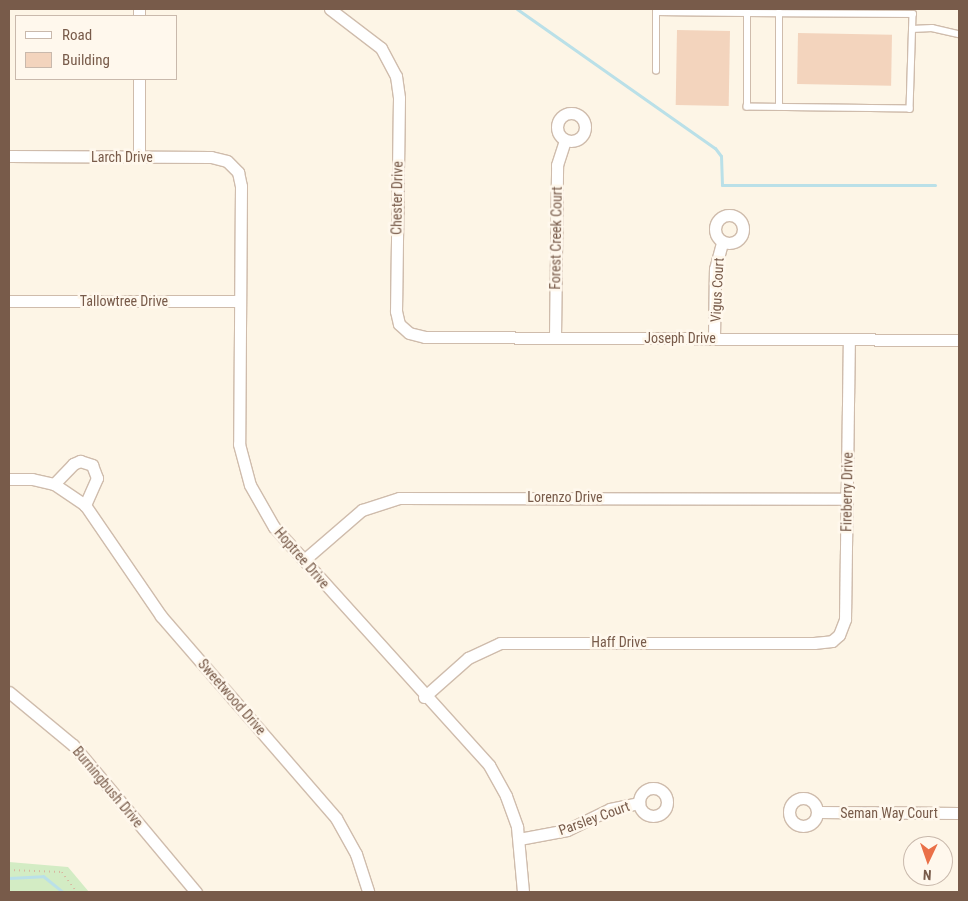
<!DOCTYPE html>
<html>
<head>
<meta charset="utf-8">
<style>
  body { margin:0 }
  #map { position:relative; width:968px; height:901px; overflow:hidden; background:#fdf5e6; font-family:"Roboto Condensed",sans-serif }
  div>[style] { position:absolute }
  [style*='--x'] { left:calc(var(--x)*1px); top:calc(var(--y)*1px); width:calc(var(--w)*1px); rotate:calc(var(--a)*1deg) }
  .green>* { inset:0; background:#d3ecc4 }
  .stream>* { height:3px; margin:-1.5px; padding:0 1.5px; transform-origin:1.5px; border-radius:1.5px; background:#bae0e8 }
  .building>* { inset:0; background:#f3d4bd; transform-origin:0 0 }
  .path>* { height:2px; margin-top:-1px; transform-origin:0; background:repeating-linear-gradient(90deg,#d9b7a0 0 1px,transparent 0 5px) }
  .roads { filter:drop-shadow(1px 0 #cfbcac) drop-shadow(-1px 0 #cfbcac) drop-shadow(0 1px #cfbcac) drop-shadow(0 -1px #cfbcac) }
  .lane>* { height:5.5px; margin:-2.75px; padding:0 2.75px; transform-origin:2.75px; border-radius:2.75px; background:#fff }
  .street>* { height:11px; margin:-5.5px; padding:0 5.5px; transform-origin:5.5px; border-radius:5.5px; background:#fff }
  .street>.ring { margin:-5.5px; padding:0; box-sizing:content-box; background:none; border:11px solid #fff; border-radius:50% }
  span { translate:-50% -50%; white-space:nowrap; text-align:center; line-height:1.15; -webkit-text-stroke:5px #fff8ed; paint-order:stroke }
  .street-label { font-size:14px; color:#785b4a }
  .frame { position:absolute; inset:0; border:10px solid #785b4a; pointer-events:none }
  .legend { position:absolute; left:15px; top:15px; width:162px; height:65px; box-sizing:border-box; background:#fff8ed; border:1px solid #c9b9ac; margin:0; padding:6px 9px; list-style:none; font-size:15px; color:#785b4a }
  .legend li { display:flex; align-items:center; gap:10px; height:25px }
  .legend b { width:25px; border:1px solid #c9b9ac }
  .north { position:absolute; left:903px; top:836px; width:50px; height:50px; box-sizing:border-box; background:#fff8ed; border:1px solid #c9b9ac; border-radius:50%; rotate:183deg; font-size:14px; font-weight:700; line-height:20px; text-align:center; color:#785b4a }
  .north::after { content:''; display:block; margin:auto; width:18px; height:22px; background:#ea7048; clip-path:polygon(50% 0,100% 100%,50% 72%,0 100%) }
</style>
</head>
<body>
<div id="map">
  <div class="green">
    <div style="clip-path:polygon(9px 862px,68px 867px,89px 892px,9px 892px)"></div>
  </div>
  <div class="stream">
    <div style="--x:517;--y:9;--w:242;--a:35.1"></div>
    <div style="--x:715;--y:148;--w:10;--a:53"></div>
    <div style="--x:721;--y:156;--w:29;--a:88"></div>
    <div style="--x:722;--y:185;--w:213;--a:0"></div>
    <div style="--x:9;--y:878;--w:34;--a:-3"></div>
    <div style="--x:43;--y:876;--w:26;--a:39"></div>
  </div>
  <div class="building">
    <div style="left:677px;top:30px;width:53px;height:75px;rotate:1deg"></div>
    <div style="left:798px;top:33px;width:94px;height:51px;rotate:1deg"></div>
  </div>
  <div class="path">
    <div style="--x:9;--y:870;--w:53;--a:2.2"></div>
    <div style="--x:62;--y:872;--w:25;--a:53"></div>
  </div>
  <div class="roads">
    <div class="lane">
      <div style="--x:747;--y:13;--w:166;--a:0.3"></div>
      <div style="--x:913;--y:14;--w:95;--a:91.8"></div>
      <div style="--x:910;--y:109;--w:163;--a:-179.3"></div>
      <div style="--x:747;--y:107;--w:94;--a:-90"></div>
      <div style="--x:912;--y:29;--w:20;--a:-3"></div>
      <div style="--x:932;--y:28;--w:28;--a:13"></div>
      <div style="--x:656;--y:71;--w:59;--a:-90"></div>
      <div style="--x:656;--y:12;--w:91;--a:0.6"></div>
      <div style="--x:779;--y:107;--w:94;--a:-90"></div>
    </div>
    <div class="street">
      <div style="--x:330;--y:9;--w:64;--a:37.4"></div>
      <div style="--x:381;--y:48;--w:32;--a:62"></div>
      <div style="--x:396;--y:76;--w:22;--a:82"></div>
      <div style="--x:399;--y:98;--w:213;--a:90.8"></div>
      <div style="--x:396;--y:311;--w:13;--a:77"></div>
      <div style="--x:399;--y:324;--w:13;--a:42"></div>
      <div style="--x:409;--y:333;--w:16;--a:14"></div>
      <div style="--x:425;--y:337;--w:534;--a:0.32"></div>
      <div style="--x:139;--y:16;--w:7;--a:-90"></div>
      <div class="ring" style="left:557px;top:113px;width:17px;height:17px"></div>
      <div style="--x:9;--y:156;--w:202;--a:0.3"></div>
      <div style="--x:211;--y:157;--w:16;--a:14"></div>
      <div style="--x:227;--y:161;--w:16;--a:45"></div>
      <div style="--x:238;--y:172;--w:14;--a:78"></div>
      <div style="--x:241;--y:186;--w:258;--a:90.4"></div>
      <div style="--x:239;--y:444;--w:42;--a:75"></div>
      <div style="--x:250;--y:485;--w:48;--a:60.3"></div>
      <div style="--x:274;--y:527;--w:321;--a:47.9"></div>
      <div style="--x:489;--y:765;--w:35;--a:61"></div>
      <div style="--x:506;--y:796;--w:33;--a:70"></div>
      <div style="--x:517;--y:827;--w:65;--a:84.7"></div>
      <div style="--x:139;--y:157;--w:78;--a:-90"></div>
      <div class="ring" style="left:715px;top:215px;width:17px;height:17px"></div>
      <div style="--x:9;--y:301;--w:230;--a:0"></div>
      <div style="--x:555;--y:338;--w:173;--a:-89.3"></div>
      <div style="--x:557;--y:165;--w:26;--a:-72"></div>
      <div style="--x:714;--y:338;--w:69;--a:-89.2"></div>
      <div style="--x:715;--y:269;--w:28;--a:-75"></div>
      <div style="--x:9;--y:479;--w:23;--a:0"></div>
      <div style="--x:32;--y:479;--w:23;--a:13"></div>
      <div style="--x:54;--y:484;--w:37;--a:34"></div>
      <div style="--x:85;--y:505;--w:135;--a:55.6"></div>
      <div style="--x:161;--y:616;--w:267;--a:49.1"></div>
      <div style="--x:336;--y:818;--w:41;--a:60.9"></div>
      <div style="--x:356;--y:854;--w:40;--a:72"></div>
      <div style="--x:54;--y:484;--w:28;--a:-46"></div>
      <div style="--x:73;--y:464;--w:8;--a:-23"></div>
      <div style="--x:80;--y:461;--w:13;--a:18"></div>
      <div style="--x:92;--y:465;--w:14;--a:69"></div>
      <div style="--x:97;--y:478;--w:30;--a:114"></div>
      <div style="--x:304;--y:560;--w:77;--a:-40.8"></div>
      <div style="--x:362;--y:510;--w:39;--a:-18"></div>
      <div style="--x:399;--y:498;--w:448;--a:0.1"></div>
      <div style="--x:9;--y:692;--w:83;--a:39.6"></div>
      <div style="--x:73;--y:745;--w:192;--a:50.1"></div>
      <div style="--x:424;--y:697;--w:59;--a:-41.6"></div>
      <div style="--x:468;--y:658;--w:35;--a:-25"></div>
      <div style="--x:500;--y:643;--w:314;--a:0"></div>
      <div style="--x:814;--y:643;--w:18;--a:-6"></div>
      <div style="--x:832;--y:641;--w:9;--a:-41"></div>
      <div style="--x:839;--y:635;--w:17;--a:-69"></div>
      <div style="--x:845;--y:619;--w:280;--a:-89.2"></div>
      <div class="ring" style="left:639px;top:788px;width:17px;height:17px"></div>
      <div class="ring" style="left:789px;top:798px;width:17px;height:17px"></div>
      <div style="--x:818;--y:812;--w:141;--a:0.4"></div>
      <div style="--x:519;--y:839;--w:49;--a:-10.6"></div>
      <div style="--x:567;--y:830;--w:48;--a:-26"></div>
      <div style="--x:610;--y:809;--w:30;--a:-12"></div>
    </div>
  </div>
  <div class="street-label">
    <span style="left:122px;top:157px">Larch Drive</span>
    <span style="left:397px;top:198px;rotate:-89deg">Chester Drive</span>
    <span style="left:556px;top:238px;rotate:-89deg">Forest Creek Court</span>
    <span style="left:717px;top:290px;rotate:-87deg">Vigus Court</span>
    <span style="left:124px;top:301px">Tallowtree Drive</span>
    <span style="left:680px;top:338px">Joseph Drive</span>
    <span style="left:847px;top:492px;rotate:-89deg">Fireberry Drive</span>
    <span style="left:565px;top:497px">Lorenzo Drive</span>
    <span style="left:302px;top:558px;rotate:49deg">Hoptree Drive</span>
    <span style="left:619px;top:642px">Haff Drive</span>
    <span style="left:232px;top:697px;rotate:49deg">Sweetwood Drive</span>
    <span style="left:108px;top:787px;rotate:50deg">Burningbush Drive</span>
    <span style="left:889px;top:813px">Seman Way Court</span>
    <span style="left:594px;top:818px;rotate:-20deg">Parsley Court</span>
  </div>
  <div class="frame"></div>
  <ul class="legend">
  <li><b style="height:6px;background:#fff"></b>Road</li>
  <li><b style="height:14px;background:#f3d4bd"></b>Building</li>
  </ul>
  <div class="north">N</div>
</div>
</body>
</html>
